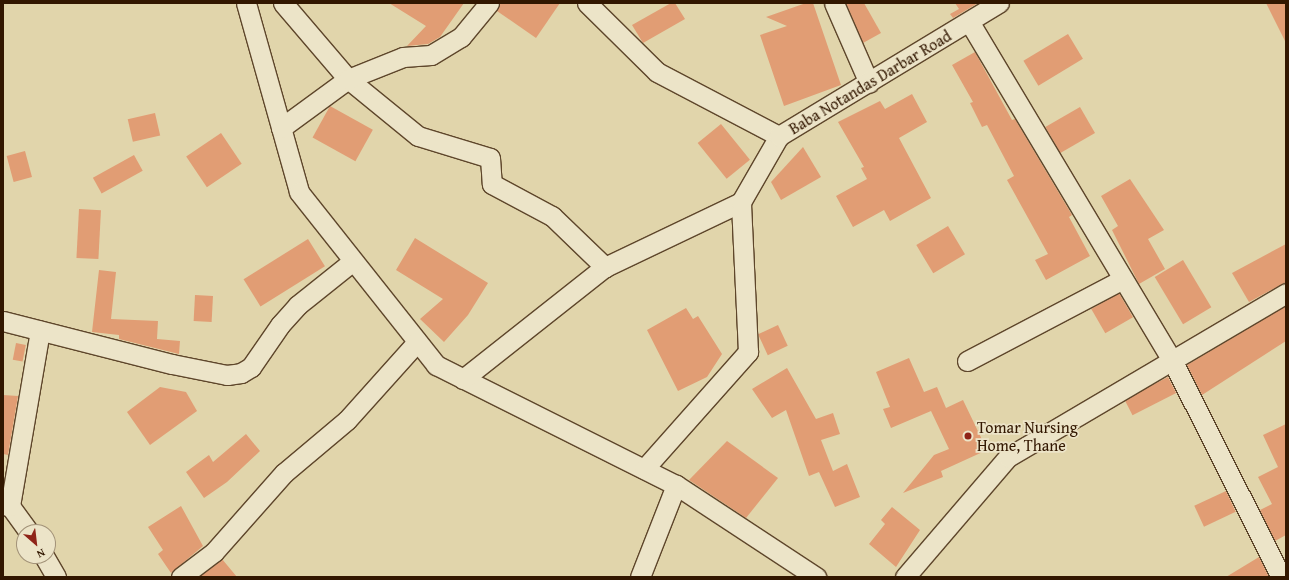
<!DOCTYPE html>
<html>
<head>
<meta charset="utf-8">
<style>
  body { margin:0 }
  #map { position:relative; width:1289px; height:580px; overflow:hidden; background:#e1d5ab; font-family:"Gentium Book Plus",serif }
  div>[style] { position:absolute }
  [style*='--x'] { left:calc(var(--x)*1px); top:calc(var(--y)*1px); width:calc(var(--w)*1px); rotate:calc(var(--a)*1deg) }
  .building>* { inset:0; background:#e19d74; transform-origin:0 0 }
  .roads { filter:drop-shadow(1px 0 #5e462b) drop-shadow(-1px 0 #5e462b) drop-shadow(0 1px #5e462b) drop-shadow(0 -1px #5e462b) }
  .minor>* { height:19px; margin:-9.5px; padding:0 9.5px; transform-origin:9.5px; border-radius:9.5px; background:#ece4c8 }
  .dots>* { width:11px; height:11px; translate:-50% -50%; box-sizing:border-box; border:2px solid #ece4c8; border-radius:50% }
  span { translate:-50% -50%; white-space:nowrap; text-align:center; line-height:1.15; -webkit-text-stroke:3.5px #ece4c8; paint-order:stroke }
  .street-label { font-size:16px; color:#321700 }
  .poi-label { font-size:16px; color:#321700 }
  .left { translate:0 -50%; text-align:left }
  .frame { position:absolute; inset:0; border:4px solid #321700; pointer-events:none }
  .north { position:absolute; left:16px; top:524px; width:40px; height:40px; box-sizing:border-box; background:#ece4c8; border:1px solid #a29278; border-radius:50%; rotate:152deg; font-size:11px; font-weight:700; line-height:16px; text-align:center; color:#321700 }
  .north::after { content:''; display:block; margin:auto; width:14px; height:18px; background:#8f2418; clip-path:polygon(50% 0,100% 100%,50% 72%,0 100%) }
</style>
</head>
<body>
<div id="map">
  <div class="building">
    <div style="clip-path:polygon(389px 3px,464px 3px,440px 37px,428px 44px,407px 46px,426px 26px)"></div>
    <div style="clip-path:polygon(500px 3px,560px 3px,536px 38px,497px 11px)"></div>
    <div style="clip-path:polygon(671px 3px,675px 3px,685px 19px,643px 43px,632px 25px)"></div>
    <div style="clip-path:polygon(806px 3px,813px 3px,841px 85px,784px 106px,760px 35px,787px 26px,766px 17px)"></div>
    <div style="clip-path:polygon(846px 3px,864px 3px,881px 33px,863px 43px)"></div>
    <div style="clip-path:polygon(955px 3px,978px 3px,953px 18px,950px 14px,959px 9px)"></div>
    <div style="clip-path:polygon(1266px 3px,1286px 3px,1286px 43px)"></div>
    <div style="left:1068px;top:34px;width:29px;height:52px;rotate:59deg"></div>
    <div style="clip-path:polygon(975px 52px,1012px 120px,1015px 119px,1072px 215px,1069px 217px,1090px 256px,1046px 280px,1035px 260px,1048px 254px,1007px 180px,1014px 176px,987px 125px,982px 127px,970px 103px,973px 102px,952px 65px)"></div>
    <div style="clip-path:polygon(912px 94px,927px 122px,899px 138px,931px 198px,890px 221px,884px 210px,853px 227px,836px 196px,867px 179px,861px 168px,864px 167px,838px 122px,880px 101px,885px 109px)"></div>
    <div style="left:330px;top:106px;width:49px;height:36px;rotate:29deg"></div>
    <div style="left:1080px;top:107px;width:30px;height:40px;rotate:60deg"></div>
    <div style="left:155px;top:113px;width:23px;height:28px;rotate:77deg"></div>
    <div style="left:721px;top:124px;width:46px;height:30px;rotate:51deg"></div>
    <div style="left:221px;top:133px;width:37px;height:42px;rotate:56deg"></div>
    <div style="clip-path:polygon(803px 147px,821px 177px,781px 200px,771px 182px)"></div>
    <div style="left:25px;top:151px;width:27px;height:19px;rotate:75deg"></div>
    <div style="left:134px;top:155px;width:18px;height:47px;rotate:61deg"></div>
    <div style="clip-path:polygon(1130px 179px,1164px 230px,1148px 239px,1165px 269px,1139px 284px,1112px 230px,1118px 226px,1101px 196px)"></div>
    <div style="left:79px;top:209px;width:22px;height:49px;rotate:3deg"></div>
    <div style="left:948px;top:226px;width:33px;height:37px;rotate:59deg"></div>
    <div style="clip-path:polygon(415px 238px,488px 283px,468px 315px,444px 342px,420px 319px,443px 299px,396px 270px)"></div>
    <div style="left:308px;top:239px;width:32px;height:76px;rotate:58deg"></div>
    <div style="clip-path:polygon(1286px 244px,1286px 282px,1249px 302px,1232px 273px)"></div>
    <div style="left:1183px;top:260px;width:55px;height:33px;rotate:59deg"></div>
    <div style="clip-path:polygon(99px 270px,116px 272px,111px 319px,158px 321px,157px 339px,180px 341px,179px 354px,119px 339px,119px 335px,92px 332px)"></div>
    <div style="left:1119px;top:293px;width:28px;height:32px;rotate:60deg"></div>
    <div style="left:195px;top:295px;width:18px;height:26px;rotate:3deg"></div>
    <div style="clip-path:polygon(1286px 306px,1286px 341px,1202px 395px,1187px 365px)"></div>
    <div style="clip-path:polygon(686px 308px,693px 319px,698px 316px,722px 354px,707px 377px,678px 391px,647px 330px)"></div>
    <div style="left:778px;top:325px;width:23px;height:22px;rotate:65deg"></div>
    <div style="left:16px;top:343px;width:10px;height:17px;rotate:11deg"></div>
    <div style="clip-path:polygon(909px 358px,924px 392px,937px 387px,946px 408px,963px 400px,987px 450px,941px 471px,943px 477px,903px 493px,934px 455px,949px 449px,931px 411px,891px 428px,883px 409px,890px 407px,876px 372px)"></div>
    <div style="clip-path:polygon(787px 368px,816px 419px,833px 413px,840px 434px,821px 440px,833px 471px,847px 464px,860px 497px,835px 507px,819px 472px,809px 476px,786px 410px,772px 418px,752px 389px)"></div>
    <div style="left:1168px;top:377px;width:18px;height:49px;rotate:63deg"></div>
    <div style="clip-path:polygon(160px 387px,186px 392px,197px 411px,150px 445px,127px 412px)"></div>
    <div style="clip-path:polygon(3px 395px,18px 396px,8px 455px,3px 454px)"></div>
    <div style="clip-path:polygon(1286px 424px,1286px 535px,1275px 541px,1260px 510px,1272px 504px,1258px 477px,1278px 467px,1263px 435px)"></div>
    <div style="clip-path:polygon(246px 434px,260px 451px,227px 482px,204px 498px,186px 472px,209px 455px,213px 462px)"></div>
    <div style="clip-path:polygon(727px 441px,778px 478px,746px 518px,689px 480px)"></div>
    <div style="left:1226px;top:491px;width:23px;height:35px;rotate:65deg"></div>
    <div style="clip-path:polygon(181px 506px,203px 546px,171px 573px,158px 554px,163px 550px,148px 527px)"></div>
    <div style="clip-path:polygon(892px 507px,920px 530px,896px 567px,869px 544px,885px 524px,881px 520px)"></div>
    <div style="clip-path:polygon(1259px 557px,1269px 577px,1226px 577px)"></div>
    <div style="clip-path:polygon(222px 559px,237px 577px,199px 577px,221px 561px)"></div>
  </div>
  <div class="roads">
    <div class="minor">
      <div style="--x:246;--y:3;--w:196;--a:74.3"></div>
      <div style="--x:299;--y:192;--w:221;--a:51.6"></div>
      <div style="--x:436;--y:365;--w:268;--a:26.6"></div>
      <div style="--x:676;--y:485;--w:168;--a:33.3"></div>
      <div style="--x:283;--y:3;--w:100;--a:49.5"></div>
      <div style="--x:348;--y:79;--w:90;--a:39.2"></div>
      <div style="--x:418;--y:136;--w:75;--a:17"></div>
      <div style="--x:490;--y:158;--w:26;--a:86"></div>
      <div style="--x:492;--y:184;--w:68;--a:28.1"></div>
      <div style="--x:552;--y:216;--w:74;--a:43.9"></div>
      <div style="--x:587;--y:3;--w:98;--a:44.6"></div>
      <div style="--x:657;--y:72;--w:138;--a:27.7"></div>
      <div style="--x:834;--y:3;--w:87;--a:66.4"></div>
      <div style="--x:970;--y:23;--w:393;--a:59.1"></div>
      <div style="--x:1172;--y:360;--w:243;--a:63.3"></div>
      <div style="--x:281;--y:128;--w:83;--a:-36.2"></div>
      <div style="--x:348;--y:79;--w:59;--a:-21.8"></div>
      <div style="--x:403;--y:57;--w:28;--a:-4"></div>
      <div style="--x:431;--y:55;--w:35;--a:-31"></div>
      <div style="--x:461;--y:37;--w:44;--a:-50.5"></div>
      <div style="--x:3;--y:321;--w:174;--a:14.3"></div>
      <div style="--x:172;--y:364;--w:56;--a:11.3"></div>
      <div style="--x:227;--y:375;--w:14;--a:-8"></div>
      <div style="--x:241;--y:373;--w:12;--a:-31"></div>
      <div style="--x:251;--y:367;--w:51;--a:-55.4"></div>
      <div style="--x:280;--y:325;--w:27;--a:-48"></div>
      <div style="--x:298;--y:305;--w:70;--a:-38.7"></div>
      <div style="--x:967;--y:361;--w:176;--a:-27.7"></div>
      <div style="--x:463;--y:379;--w:181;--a:-38.3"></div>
      <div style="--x:605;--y:267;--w:151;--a:-25.5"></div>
      <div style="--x:644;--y:469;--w:157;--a:-48.4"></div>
      <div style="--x:748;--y:352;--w:150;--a:-92.7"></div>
      <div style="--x:741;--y:202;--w:76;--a:-60.1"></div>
      <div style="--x:779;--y:136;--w:257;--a:-31.2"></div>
      <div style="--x:3;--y:505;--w:7;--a:8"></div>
      <div style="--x:10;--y:506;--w:32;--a:54"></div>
      <div style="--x:10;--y:506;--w:178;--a:-80.3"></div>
      <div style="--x:44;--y:556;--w:24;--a:60"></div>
      <div style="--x:181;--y:577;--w:41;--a:-37.1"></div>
      <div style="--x:214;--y:552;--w:106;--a:-48.5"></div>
      <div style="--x:284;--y:473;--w:82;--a:-40.1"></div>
      <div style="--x:347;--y:420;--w:105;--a:-48.1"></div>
      <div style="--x:640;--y:577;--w:99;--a:-68.6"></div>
      <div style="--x:905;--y:577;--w:158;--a:-49.4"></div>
      <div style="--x:1008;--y:457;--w:323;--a:-30.5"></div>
    </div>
  </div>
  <div class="dots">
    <div style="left:968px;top:436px;background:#8f2418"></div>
  </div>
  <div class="street-label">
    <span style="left:870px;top:82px;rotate:-31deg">Baba Notandas Darbar Road</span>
  </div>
  <div class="poi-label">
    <span class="left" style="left:977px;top:436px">Tomar Nursing<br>Home, Thane</span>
  </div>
  <div class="frame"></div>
  <div class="north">N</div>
</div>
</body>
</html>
